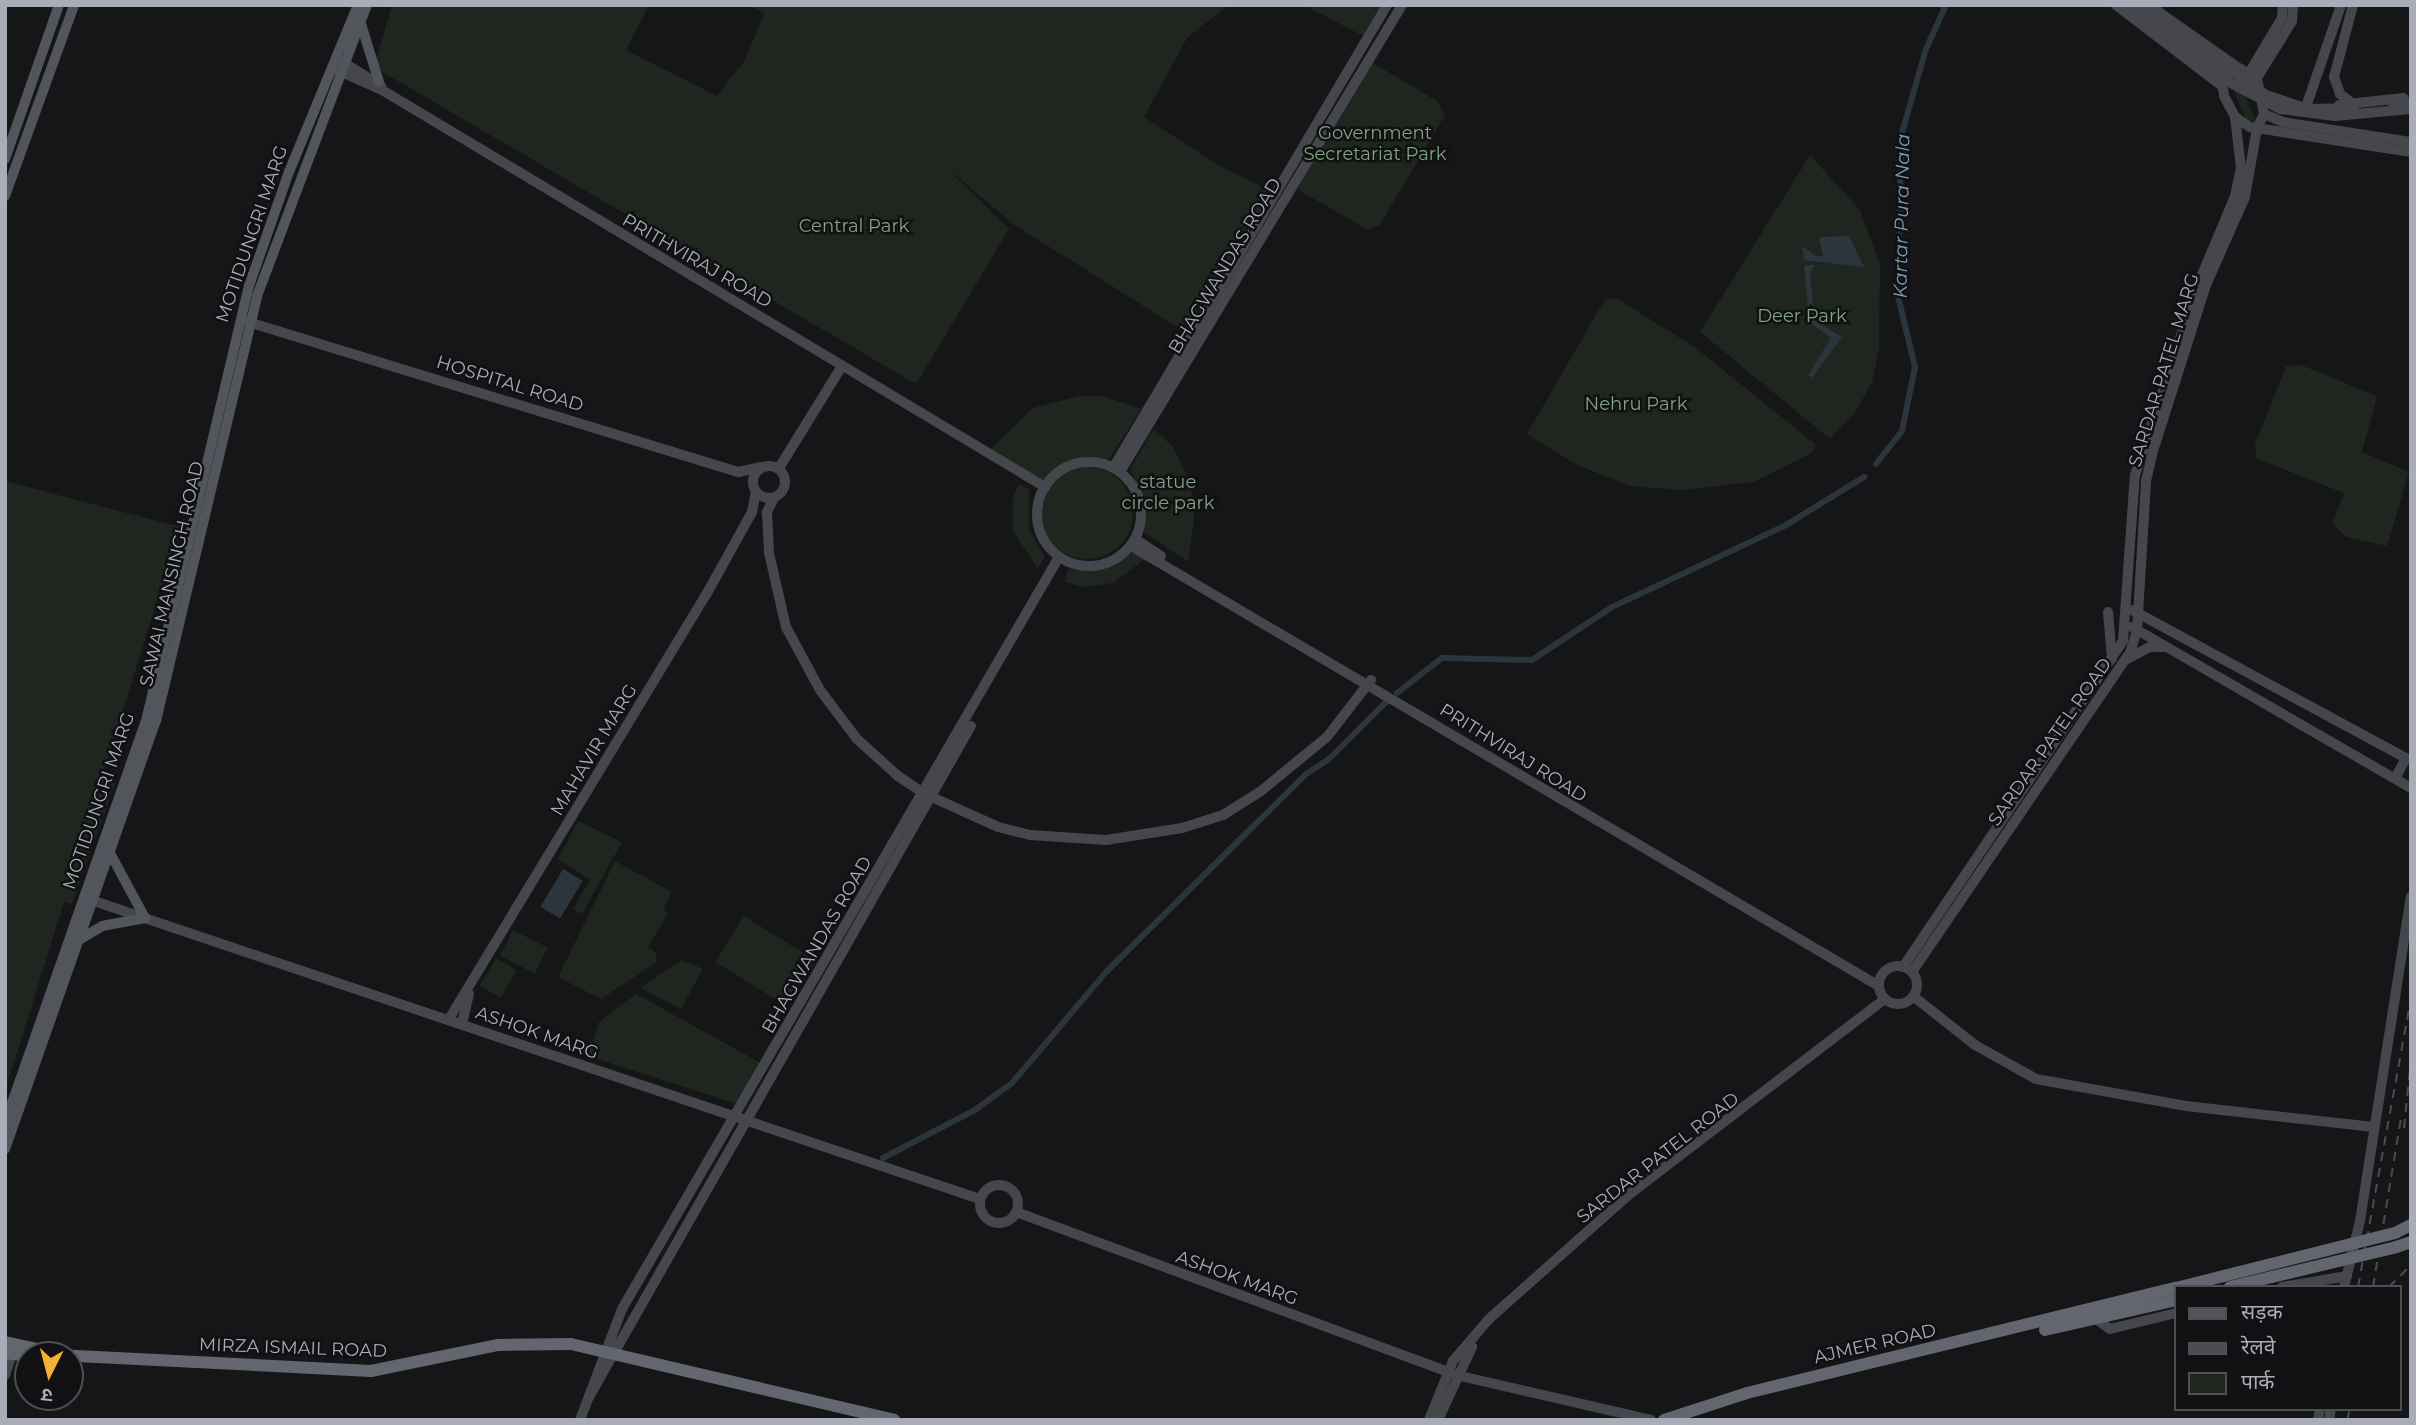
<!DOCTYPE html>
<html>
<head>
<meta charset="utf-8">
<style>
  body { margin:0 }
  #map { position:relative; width:2416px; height:1425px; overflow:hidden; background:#161618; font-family:Montserrat,"Noto Sans Devanagari",sans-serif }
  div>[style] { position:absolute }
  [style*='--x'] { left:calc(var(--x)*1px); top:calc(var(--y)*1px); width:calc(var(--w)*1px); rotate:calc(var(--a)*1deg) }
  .green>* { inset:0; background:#1e261f; transform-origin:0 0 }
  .round { border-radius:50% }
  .water>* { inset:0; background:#2c353c; transform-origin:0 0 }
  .canal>* { height:6px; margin:-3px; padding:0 3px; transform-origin:3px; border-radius:3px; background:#2c353c }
  .secondary>* { height:10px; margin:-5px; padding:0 5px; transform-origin:5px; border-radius:5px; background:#45474d }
  .secondary>.ring { margin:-5px; padding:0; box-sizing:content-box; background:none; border:10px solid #45474d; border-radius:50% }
  .primary>* { height:10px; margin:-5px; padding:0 5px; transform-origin:5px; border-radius:5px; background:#53555c }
  .highway>* { height:12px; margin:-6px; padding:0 6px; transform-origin:6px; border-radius:6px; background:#63666e }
  .rail>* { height:2px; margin-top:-1px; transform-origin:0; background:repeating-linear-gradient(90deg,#4a4c52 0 9px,transparent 0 16px) }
  .secondary-bridge>* { height:10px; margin:-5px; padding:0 5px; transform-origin:5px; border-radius:5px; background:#45474d }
  .highway-bridge>* { height:12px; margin:-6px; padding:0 6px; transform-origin:6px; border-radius:6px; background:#63666e }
  span { translate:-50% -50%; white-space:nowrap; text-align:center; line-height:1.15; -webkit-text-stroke:5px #111113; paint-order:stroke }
  .park-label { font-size:18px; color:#7fa381 }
  .street-label { font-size:18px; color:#a8adb8 }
  .water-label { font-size:19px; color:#7f9bb3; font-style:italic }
  .frame { position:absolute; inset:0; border:7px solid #a8adb8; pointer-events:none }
  .legend { position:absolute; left:2174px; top:1285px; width:228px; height:126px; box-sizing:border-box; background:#111113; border:2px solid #4d4f55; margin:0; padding:9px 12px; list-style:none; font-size:21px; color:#a8adb8 }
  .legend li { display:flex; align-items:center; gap:14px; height:35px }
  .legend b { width:35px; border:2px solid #4d4f55 }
  .north { position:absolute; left:14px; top:1341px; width:70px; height:70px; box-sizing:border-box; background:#111113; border:2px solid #4d4f55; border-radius:50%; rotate:186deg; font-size:19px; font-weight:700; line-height:28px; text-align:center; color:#a8adb8 }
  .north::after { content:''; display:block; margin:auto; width:24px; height:32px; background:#f2b134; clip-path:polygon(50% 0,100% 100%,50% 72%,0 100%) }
</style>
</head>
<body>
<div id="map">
  <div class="green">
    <div style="clip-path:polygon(392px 5px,649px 5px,626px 50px,717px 96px,745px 60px,764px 14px,750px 5px,1228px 5px,1187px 38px,1144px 117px,1220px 166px,1271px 191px,1185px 332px,1013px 224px,947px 168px,1009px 229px,916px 384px,374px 67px)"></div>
    <div style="clip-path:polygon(1304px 5px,1381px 5px,1363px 36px)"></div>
    <div style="clip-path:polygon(1371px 62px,1437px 101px,1445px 115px,1379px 226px,1368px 230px,1297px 189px)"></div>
    <div style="clip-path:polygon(2231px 85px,2245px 95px,2256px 122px,2246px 119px)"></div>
    <div style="clip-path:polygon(1810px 155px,1860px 210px,1880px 264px,1879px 349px,1872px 382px,1855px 413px,1830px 439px,1700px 332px)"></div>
    <div style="clip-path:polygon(1616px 298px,1696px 348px,1816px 445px,1812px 453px,1754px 482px,1681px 490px,1631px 486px,1577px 465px,1527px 434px,1598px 311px,1606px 300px)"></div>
    <div style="clip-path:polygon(2301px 365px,2377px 396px,2362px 452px,2409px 472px,2387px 546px,2346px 537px,2332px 523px,2344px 493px,2256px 458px,2255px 444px,2286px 366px)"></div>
    <div style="clip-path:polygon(1079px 396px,1103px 396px,1141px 409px,1109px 459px,1077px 461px,1041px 480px,990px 450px,1033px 408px)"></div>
    <div style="clip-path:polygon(1154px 429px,1173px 447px,1191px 485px,1194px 520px,1188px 562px,1144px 532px,1147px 506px,1130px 469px)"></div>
    <div class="round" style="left:1041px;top:467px;width:92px;height:92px"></div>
    <div style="clip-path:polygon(5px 481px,180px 527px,102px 778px,115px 783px,72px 904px,64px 902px,5px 1092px)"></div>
    <div style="clip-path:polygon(1019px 484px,1029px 489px,1029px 530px,1045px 556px,1038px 569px,1013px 531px,1013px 497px)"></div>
    <div style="clip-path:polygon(1133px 553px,1145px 559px,1113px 583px,1082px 587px,1065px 582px,1068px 569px,1103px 570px)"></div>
    <div style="clip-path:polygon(578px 821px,622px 842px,582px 914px,573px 909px,590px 880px,558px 859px)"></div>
    <div style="clip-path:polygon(615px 861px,672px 892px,663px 910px,668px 914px,648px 947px,656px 953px,657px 962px,601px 999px,558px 977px)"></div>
    <div style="left:744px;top:916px;width:84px;height:54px;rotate:32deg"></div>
    <div style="left:513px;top:930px;width:39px;height:29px;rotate:27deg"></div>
    <div style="left:496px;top:958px;width:24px;height:32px;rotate:30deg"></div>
    <div style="clip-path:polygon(681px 960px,703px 969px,681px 1009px,640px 988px)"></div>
    <div style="clip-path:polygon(636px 994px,761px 1063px,737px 1104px,588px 1056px,599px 1022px)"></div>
  </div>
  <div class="water">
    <div style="clip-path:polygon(1849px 236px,1864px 267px,1804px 260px,1802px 246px,1816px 256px,1823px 256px,1819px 237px)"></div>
    <div style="clip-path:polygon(1804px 265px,1814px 265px,1810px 275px,1815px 321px,1842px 337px,1812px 378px,1808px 375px,1831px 338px,1809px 322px)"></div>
    <div style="left:563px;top:869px;width:23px;height:44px;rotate:31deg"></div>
  </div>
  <div class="canal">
    <div style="--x:1876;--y:464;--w:42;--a:-51.8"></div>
    <div style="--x:1902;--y:431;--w:65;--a:-78.5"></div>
    <div style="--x:1915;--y:367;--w:73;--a:-103.5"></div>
    <div style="--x:1898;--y:296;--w:160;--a:-88.9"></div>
    <div style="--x:1901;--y:136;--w:91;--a:-74"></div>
    <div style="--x:1926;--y:49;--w:48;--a:-65.6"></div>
    <div style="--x:1397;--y:693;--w:57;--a:-37.9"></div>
    <div style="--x:1442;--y:658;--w:90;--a:1.3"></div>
    <div style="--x:1532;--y:660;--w:96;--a:-33.5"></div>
    <div style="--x:1612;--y:607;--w:192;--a:-25.2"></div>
    <div style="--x:1786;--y:525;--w:92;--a:-31.6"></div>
    <div style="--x:883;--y:1158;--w:104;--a:-27.6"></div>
    <div style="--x:975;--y:1110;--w:46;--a:-36.1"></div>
    <div style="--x:1012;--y:1083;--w:145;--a:-49.7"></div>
    <div style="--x:1106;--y:972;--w:281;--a:-44.7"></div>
    <div style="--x:1306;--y:774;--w:27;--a:-33"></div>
    <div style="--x:1329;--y:759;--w:83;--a:-45"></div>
  </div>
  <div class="secondary">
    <div style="--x:2116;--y:5;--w:133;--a:37.4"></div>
    <div style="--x:2149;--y:5;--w:111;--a:35.1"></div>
    <div style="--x:338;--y:59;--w:51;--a:32.1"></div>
    <div style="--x:337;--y:70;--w:49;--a:24"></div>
    <div style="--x:382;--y:90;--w:773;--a:30.91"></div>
    <div style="--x:2249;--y:73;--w:64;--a:-59"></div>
    <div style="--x:2282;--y:18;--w:13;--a:-86"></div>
    <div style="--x:2257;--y:78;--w:67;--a:-58.4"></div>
    <div style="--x:2292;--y:21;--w:16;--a:-86"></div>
    <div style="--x:2352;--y:103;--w:15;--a:-143"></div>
    <div style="--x:2340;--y:94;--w:18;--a:-109"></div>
    <div style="--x:2334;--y:77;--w:74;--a:-75.2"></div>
    <div style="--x:2307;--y:104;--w:105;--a:-71"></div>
    <div style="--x:2339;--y:105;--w:65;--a:-6.1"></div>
    <div style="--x:2264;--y:114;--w:37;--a:-101"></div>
    <div style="--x:2257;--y:78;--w:18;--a:-151"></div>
    <div style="--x:2241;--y:69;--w:12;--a:171"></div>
    <div style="--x:2229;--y:71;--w:12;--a:125"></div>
    <div style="--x:2222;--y:81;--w:15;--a:82"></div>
    <div style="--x:2224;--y:96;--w:24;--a:62"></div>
    <div style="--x:2235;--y:117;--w:18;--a:34"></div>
    <div style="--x:2250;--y:127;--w:163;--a:8.8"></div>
    <div style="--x:2264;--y:114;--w:21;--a:23"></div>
    <div style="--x:2283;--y:122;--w:130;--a:8.9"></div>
    <div style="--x:245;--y:321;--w:516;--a:17.03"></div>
    <div style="--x:738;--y:472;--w:24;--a:-12"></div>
    <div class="ring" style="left:1037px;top:462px;width:94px;height:94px"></div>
    <div class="ring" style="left:753px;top:466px;width:22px;height:22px"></div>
    <div style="--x:779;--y:468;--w:120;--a:-58.3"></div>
    <div style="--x:1113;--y:468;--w:538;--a:-59.38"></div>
    <div style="--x:1120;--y:472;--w:546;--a:-58.87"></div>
    <div style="--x:774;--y:498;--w:16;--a:117"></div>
    <div style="--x:767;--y:512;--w:41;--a:87.2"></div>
    <div style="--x:769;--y:553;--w:76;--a:77.1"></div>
    <div style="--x:786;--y:627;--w:72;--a:61.6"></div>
    <div style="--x:820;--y:690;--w:61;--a:52.9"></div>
    <div style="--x:857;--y:739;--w:55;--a:42.1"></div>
    <div style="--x:898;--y:776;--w:32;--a:34"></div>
    <div style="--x:925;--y:794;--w:80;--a:24.3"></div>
    <div style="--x:998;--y:827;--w:33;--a:14"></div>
    <div style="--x:1030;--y:835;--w:76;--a:3.8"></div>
    <div style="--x:1106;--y:840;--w:77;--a:-9"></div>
    <div style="--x:1182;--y:828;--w:43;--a:-17.6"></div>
    <div style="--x:1223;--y:815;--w:45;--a:-32.3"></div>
    <div style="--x:1261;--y:791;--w:85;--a:-39.3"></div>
    <div style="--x:1327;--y:737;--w:72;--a:-52.3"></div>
    <div style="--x:1135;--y:539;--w:31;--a:33"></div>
    <div style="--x:1131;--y:546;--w:868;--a:30.47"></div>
    <div style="--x:2132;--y:610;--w:311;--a:28.4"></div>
    <div style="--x:2406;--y:758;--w:21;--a:118"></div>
    <div style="--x:2108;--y:612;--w:47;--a:85.1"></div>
    <div style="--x:2132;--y:627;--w:322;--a:30"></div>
    <div style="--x:2127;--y:659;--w:26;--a:-28"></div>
    <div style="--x:2150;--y:647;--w:14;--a:0"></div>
    <div style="--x:85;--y:898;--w:944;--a:18.59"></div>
    <div class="ring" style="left:1879px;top:966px;width:28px;height:28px"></div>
    <div style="--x:1903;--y:967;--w:393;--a:-56"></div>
    <div style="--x:2123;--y:641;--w:166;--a:-85.9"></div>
    <div style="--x:2135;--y:475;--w:196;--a:-71.8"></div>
    <div style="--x:2196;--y:289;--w:101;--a:-67.2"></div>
    <div style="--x:2235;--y:196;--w:29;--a:-78"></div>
    <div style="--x:2241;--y:168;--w:51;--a:-96.7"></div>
    <div style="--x:1912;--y:972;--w:386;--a:-55.7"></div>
    <div style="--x:2130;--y:653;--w:24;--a:-73"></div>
    <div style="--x:2137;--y:630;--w:149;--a:-86.5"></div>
    <div style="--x:2146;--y:481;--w:31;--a:-77"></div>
    <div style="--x:2153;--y:451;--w:174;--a:-72.3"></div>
    <div style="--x:2206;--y:285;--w:96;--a:-66.1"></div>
    <div style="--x:2245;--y:197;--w:70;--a:-80.1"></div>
    <div style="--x:2257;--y:128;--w:16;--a:-63"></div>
    <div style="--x:1913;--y:996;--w:79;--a:38.3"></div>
    <div style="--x:1975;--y:1045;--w:70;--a:29.1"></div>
    <div style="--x:2036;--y:1079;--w:152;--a:10.2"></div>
    <div style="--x:2186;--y:1106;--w:189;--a:6.4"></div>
    <div style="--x:449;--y:1019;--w:496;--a:-58.8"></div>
    <div style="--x:706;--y:595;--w:95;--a:-61"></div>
    <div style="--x:752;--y:512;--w:20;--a:-79"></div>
    <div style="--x:462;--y:1024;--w:31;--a:-77"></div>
    <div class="ring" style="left:980px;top:1185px;width:28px;height:28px"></div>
    <div style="--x:1016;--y:1212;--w:469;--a:20.3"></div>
    <div style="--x:1456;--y:1375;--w:200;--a:13"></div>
    <div style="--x:2282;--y:1287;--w:66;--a:-9.6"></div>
    <div style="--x:2344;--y:1287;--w:68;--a:-76.4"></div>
    <div style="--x:2360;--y:1221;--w:328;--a:-81.1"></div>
    <div style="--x:2096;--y:1319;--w:17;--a:36"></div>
    <div style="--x:2110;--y:1329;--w:68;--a:-13.6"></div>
    <div style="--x:5;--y:1375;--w:28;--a:-72"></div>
    <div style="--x:589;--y:1397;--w:772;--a:-60.35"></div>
    <div style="--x:580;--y:1420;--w:119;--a:-69.3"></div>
    <div style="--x:622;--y:1309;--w:870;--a:-59.84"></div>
    <div style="--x:1429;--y:1420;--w:64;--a:-67.9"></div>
    <div style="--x:1453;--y:1361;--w:55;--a:-49.4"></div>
    <div style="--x:1489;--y:1319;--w:190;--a:-41.6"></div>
    <div style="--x:1631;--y:1193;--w:320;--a:-37.4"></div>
    <div style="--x:1438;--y:1420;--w:81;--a:-65"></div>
    <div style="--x:2318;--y:1420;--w:11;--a:-80"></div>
    <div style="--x:2329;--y:1420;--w:11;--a:-80"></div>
  </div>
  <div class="primary">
    <div style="--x:361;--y:24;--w:61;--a:72.8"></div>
    <div style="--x:5;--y:159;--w:163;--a:-70.7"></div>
    <div style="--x:5;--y:196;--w:203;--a:-70.1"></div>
    <div style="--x:110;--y:853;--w:74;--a:61.7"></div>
    <div style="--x:79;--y:940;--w:27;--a:-31"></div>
    <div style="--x:102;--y:926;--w:44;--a:-10.5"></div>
    <div style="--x:5;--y:1123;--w:430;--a:-70.7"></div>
    <div style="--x:147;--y:717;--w:443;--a:-76.7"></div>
    <div style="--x:249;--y:286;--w:121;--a:-70.7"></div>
    <div style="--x:289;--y:172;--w:181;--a:-67.6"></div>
    <div style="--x:5;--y:1149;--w:454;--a:-70.6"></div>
    <div style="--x:156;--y:721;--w:437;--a:-76.6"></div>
    <div style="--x:257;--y:296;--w:311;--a:-69.3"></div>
  </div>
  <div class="highway">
    <div style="--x:2395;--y:1233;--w:18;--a:-27"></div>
    <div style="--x:2396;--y:1247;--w:16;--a:-18"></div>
    <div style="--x:2045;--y:1330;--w:134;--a:-12.9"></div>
    <div style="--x:5;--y:1342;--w:56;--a:12.3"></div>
    <div style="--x:5;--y:1353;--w:23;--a:7"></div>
    <div style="--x:57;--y:1355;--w:314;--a:2.9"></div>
    <div style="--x:371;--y:1371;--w:130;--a:-11.6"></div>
    <div style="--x:498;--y:1345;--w:73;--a:-0.8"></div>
    <div style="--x:571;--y:1344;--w:332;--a:13.2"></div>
    <div style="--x:1664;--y:1420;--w:87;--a:-18"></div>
    <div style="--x:1747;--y:1393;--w:442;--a:-13.8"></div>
  </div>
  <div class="rail">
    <div style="--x:2404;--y:1128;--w:69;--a:-84.2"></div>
    <div style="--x:2358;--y:1287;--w:293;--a:-79.6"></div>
    <div style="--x:2373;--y:1287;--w:171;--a:-80.6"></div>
    <div style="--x:2389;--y:1287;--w:31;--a:-45"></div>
    <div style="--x:2327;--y:1420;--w:11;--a:-80"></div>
    <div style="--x:2347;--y:1420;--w:11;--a:-75"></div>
  </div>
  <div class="secondary-bridge">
    <div style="--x:2130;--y:5;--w:130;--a:37.5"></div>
    <div style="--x:2233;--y:84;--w:53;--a:28"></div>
    <div style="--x:2280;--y:109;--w:55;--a:7.3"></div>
    <div style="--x:2335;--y:116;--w:76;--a:-5.3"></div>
    <div style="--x:2141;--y:5;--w:154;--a:35.8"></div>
    <div style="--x:2266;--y:95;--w:44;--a:18.4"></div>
    <div style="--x:2308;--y:109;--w:46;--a:-1.2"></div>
    <div style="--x:2393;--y:104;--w:18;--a:-6"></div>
  </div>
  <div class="highway-bridge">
    <div style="--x:2180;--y:1287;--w:222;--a:-14.1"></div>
    <div style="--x:2230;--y:1287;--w:171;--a:-13.5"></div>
  </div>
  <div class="park-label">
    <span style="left:1375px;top:144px">Government<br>Secretariat Park</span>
    <span style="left:854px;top:226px">Central Park</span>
    <span style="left:1802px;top:316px">Deer Park</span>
    <span style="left:1636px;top:404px">Nehru Park</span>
    <span style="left:1168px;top:493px">statue<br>circle park</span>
  </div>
  <div class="street-label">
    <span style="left:252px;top:234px;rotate:-71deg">MOTIDUNGRI MARG</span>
    <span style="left:697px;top:261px;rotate:30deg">PRITHVIRAJ ROAD</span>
    <span style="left:1225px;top:266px;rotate:-59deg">BHAGWANDAS ROAD</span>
    <span style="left:2164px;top:370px;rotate:-73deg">SARDAR PATEL MARG</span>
    <span style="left:510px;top:384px;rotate:17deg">HOSPITAL ROAD</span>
    <span style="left:172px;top:574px;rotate:-77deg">SAWAI MANSINGH ROAD</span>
    <span style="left:2050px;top:742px;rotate:-55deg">SARDAR PATEL ROAD</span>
    <span style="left:594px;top:750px;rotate:-59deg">MAHAVIR MARG</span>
    <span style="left:1513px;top:753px;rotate:32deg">PRITHVIRAJ ROAD</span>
    <span style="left:99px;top:801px;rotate:-71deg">MOTIDUNGRI MARG</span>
    <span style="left:817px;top:945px;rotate:-60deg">BHAGWANDAS ROAD</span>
    <span style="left:537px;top:1033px;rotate:19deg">ASHOK MARG</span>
    <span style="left:1658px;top:1158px;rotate:-38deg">SARDAR PATEL ROAD</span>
    <span style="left:1237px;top:1278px;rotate:20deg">ASHOK MARG</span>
    <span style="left:1875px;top:1344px;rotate:-13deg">AJMER ROAD</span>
    <span style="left:293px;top:1348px;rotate:2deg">MIRZA ISMAIL ROAD</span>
  </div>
  <div class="water-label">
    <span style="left:1902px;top:216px;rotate:-89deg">Kartar Pura Nala</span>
  </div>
  <div class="frame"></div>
  <ul class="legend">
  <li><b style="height:9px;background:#53555c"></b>सड़क</li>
  <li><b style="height:9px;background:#4a4c52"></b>रेलवे</li>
  <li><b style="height:19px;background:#1e261f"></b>पार्क</li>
  </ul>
  <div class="north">उ</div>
</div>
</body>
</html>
